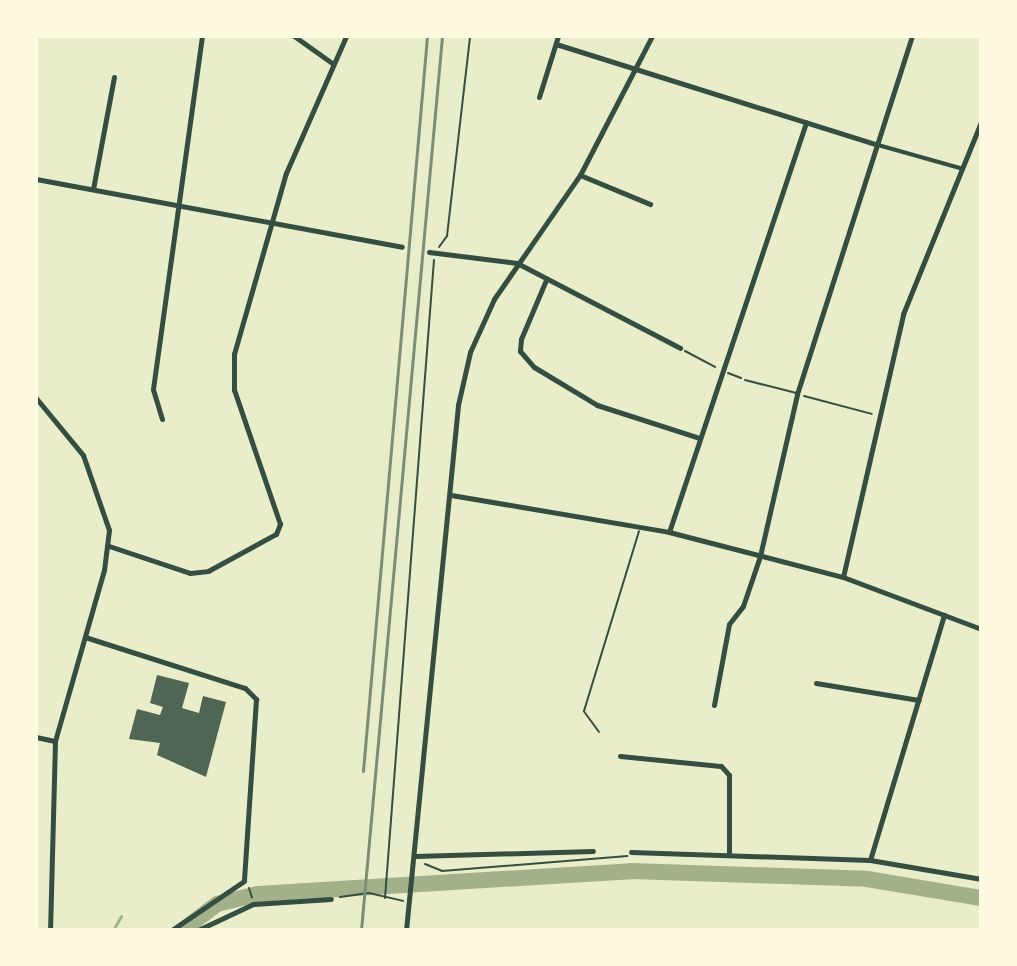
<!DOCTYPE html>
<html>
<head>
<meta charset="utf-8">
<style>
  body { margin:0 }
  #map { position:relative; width:1017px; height:966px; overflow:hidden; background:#e9edc9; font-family:"Exo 2",sans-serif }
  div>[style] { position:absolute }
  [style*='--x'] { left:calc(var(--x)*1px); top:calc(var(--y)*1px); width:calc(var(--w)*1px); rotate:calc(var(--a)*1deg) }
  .stream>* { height:3px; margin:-1.5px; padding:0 1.5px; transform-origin:1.5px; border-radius:1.5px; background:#a3b18a }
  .river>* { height:16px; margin:-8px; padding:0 8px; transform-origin:8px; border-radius:8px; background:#a3b18a }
  .building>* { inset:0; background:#4f6655 }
  .path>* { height:2px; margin:-1px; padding:0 1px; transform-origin:1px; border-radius:1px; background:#344e41 }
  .service>* { height:2px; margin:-1px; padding:0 1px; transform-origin:1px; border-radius:1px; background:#344e41 }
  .pedestrian>* { height:4px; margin:-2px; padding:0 2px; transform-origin:2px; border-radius:2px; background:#344e41 }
  .minor>* { height:5px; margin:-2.5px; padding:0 2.5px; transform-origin:2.5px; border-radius:2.5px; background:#344e41 }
  .rail>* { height:3px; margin:-1.5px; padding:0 1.5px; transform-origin:1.5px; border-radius:1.5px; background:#7c8e77 }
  span { translate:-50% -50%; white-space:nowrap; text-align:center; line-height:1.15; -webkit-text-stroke:7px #fefae0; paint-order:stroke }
  .frame { position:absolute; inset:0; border:38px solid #fefae0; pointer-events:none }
</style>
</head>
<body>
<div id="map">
  <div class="stream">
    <div style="--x:113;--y:930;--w:16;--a:-60"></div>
  </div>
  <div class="river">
    <div style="--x:183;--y:930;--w:43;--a:-37.4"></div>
    <div style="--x:217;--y:904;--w:42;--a:-13.7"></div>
    <div style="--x:258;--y:894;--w:374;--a:-3.5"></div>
    <div style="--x:631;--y:871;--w:236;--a:1.9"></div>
    <div style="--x:867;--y:879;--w:116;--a:9.5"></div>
  </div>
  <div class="building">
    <div style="clip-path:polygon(157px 675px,189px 683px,182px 708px,199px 713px,203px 696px,226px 702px,206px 777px,157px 755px,160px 743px,129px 739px,137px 709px,160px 715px,163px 707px,150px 703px)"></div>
  </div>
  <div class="path">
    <div style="--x:439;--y:247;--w:14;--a:-54"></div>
    <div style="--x:447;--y:236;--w:201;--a:-83.4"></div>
    <div style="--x:685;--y:351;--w:34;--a:28"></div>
    <div style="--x:728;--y:373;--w:14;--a:21"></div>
    <div style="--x:804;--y:396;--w:70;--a:14.8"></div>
    <div style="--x:425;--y:864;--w:18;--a:22"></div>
    <div style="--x:442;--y:871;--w:186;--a:-4.6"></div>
    <div style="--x:249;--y:888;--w:10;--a:73"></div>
    <div style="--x:340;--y:897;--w:29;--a:-8"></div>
    <div style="--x:369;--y:893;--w:35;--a:13"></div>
    <div style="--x:385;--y:898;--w:640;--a:-85.61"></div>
  </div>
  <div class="service">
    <div style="--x:745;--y:380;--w:53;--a:14.3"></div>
    <div style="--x:599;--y:732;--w:26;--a:-126"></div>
    <div style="--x:584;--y:711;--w:188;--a:-73"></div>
  </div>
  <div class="pedestrian">
    <div style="--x:878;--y:145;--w:85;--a:15.7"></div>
  </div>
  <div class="minor">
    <div style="--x:294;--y:36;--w:47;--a:35.4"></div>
    <div style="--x:556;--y:44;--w:334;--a:17.4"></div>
    <div style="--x:539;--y:97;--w:64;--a:-72.7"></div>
    <div style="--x:580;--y:175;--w:76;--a:22.5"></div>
    <div style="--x:36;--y:179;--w:372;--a:10.5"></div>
    <div style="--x:93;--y:189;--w:114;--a:-79.4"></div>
    <div style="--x:429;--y:252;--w:89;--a:7.1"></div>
    <div style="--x:517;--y:263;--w:184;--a:27.5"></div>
    <div style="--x:546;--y:280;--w:64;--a:113"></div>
    <div style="--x:521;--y:339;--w:12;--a:95"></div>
    <div style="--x:520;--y:351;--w:21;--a:49"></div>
    <div style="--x:534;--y:367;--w:74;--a:31.1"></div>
    <div style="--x:597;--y:405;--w:108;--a:17.8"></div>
    <div style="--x:36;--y:398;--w:74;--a:50.5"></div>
    <div style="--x:83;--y:455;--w:79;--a:70.9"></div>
    <div style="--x:109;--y:530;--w:40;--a:97.1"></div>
    <div style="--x:104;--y:570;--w:178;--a:106"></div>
    <div style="--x:55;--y:741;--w:189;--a:91.5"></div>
    <div style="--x:162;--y:419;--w:31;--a:-107"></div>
    <div style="--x:153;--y:389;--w:356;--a:-82.1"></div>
    <div style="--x:451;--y:495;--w:221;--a:9.6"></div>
    <div style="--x:669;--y:532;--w:180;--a:14.5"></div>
    <div style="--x:843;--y:577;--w:147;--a:20.6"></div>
    <div style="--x:669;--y:532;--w:432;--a:-71.5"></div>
    <div style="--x:109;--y:546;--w:85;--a:18.4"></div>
    <div style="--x:190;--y:573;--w:18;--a:-6"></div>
    <div style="--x:208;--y:571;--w:77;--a:-28.6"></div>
    <div style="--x:276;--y:534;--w:11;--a:-68"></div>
    <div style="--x:280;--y:524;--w:142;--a:-108.9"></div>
    <div style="--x:234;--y:390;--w:36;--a:-90"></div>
    <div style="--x:234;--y:354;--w:188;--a:-74"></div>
    <div style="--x:286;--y:173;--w:150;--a:-66.3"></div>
    <div style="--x:843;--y:577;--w:270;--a:-77.1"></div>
    <div style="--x:903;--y:314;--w:207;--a:-67.9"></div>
    <div style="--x:85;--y:637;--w:168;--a:17.7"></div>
    <div style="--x:245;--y:688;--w:16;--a:45"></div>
    <div style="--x:256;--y:699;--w:182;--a:93.8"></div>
    <div style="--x:244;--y:881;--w:87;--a:145.8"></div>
    <div style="--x:816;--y:683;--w:104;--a:9.4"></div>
    <div style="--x:714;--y:705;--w:82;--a:-79.5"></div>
    <div style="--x:729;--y:624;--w:23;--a:-52"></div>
    <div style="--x:743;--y:606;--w:53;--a:-71.2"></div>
    <div style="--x:760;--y:556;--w:166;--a:-77.1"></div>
    <div style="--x:797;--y:394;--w:376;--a:-72.2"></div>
    <div style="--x:36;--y:737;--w:19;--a:12"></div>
    <div style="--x:620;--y:756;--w:101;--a:5.7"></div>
    <div style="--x:721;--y:766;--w:12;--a:48"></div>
    <div style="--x:729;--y:775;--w:77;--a:90"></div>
    <div style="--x:631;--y:852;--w:239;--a:1.9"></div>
    <div style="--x:870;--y:860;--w:113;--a:9.7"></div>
    <div style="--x:415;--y:856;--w:178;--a:-1.6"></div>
    <div style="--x:870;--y:860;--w:256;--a:-73.2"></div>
    <div style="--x:198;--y:930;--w:61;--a:-25.3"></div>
    <div style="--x:253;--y:904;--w:78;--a:-3.7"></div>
    <div style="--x:406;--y:930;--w:528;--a:-84.34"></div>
    <div style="--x:458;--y:405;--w:54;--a:-77.2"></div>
    <div style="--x:470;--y:352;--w:58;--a:-65.6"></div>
    <div style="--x:494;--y:299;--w:151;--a:-55.3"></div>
    <div style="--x:580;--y:175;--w:157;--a:-62.6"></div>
  </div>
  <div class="rail">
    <div style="--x:363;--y:771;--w:738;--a:-85.02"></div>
    <div style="--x:361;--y:930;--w:898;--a:-84.82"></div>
  </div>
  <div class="frame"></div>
</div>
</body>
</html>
